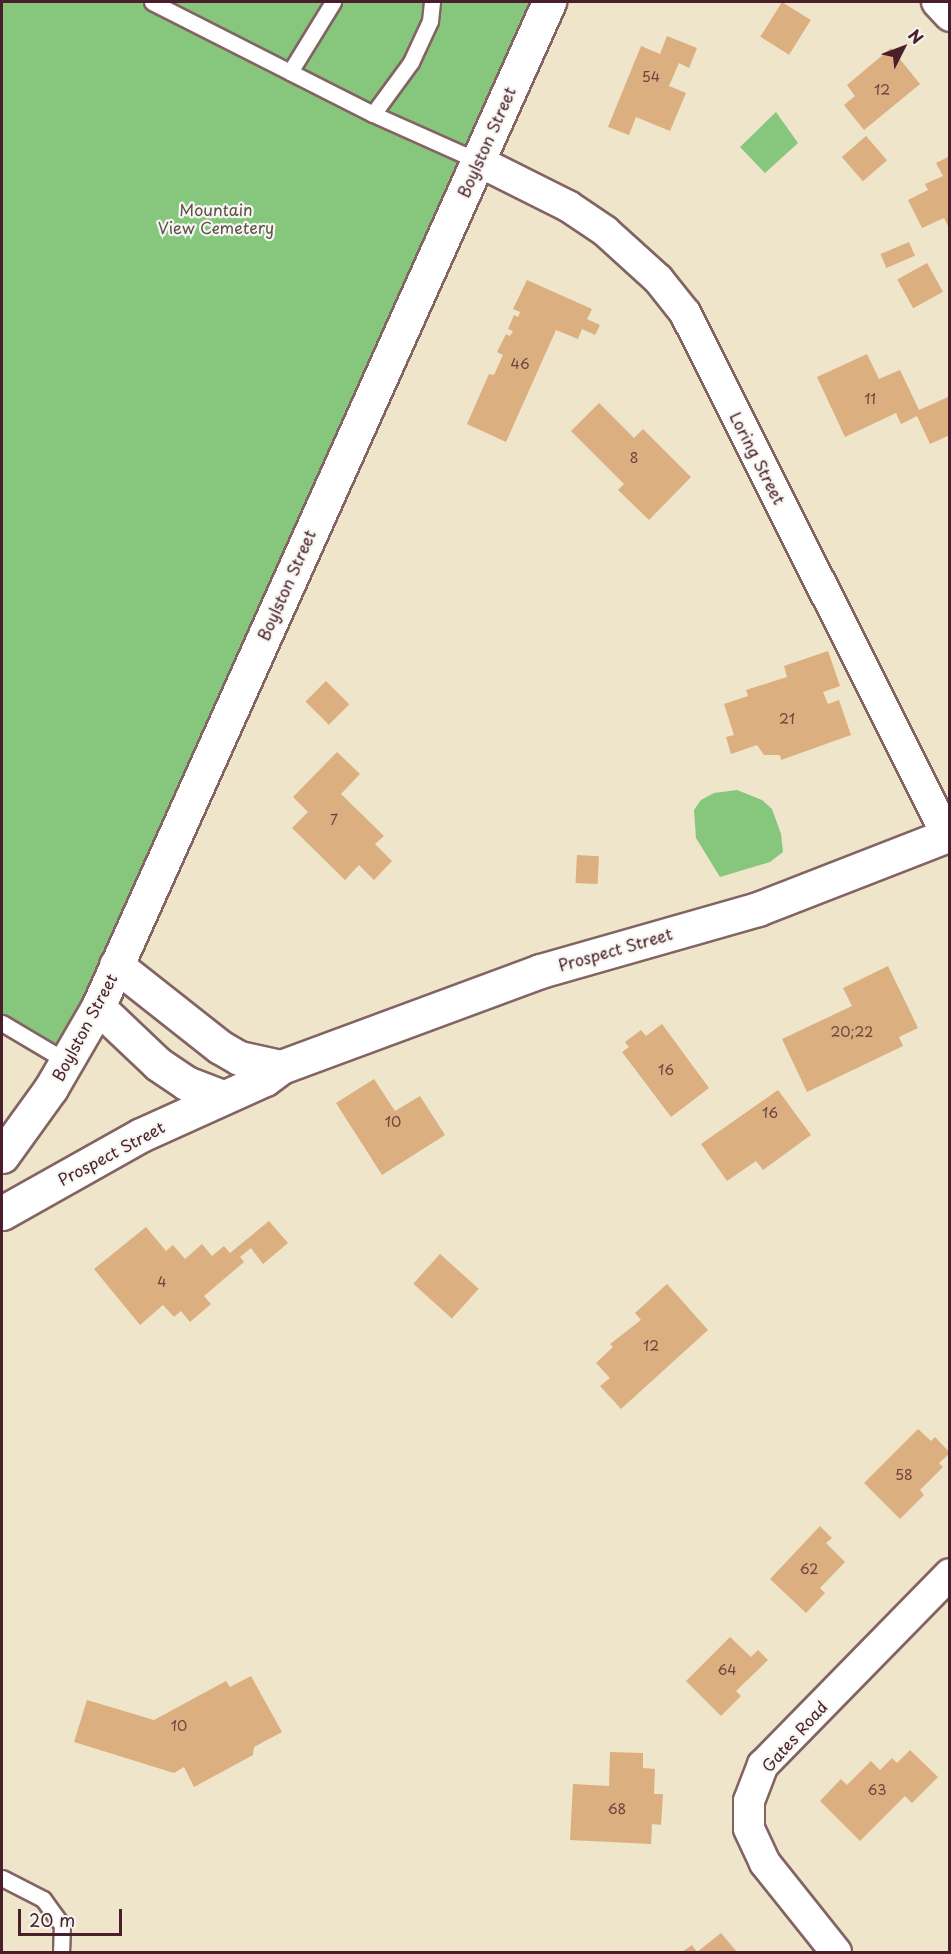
<!DOCTYPE html>
<html>
<head>
<meta charset="utf-8">
<style>
  body { margin:0 }
  #map { position:relative; width:951px; height:1954px; overflow:hidden; background:#efe5cb; font-family:"Playpen Sans",sans-serif }
  div>[style] { position:absolute }
  [style*='--x'] { left:calc(var(--x)*1px); top:calc(var(--y)*1px); width:calc(var(--w)*1px); rotate:calc(var(--a)*1deg) }
  .green>* { inset:0; background:#87c67d }
  .building>* { inset:0; background:#dbaf7f; transform-origin:0 0 }
  .roads { filter:drop-shadow(2px 0 #846463) drop-shadow(-2px 0 #846463) drop-shadow(0 2px #846463) drop-shadow(0 -2px #846463) }
  .service>* { height:15px; margin:-7.5px; padding:0 7.5px; transform-origin:7.5px; border-radius:7.5px; background:#fff }
  .minor>* { height:30px; margin:-15px; padding:0 15px; transform-origin:15px; border-radius:15px; background:#fff }
  .tertiary>* { height:33px; margin:-16.5px; padding:0 16.5px; transform-origin:16.5px; border-radius:16.5px; background:#fff }
  .primary>* { height:33px; margin:-16.5px; padding:0 16.5px; transform-origin:16.5px; border-radius:16.5px; background:#fff }
  span { translate:-50% -50%; white-space:nowrap; text-align:center; line-height:1.15; -webkit-text-stroke:4.5px #f6f6f2; paint-order:stroke }
  .number-label { font-size:14px; color:#6e4340 }
  .number-label span { -webkit-text-stroke-width:0 }
  .street-label { font-size:16px; color:#4a1f2b }
  .park-label { font-size:16px; color:#5c5144 }
  .frame { position:absolute; inset:0; border:3px solid #4a1f2b; pointer-events:none }
  .north { position:absolute; left:873px; top:18px; width:60px; height:60px; -webkit-text-stroke:4px #f6f6f2; paint-order:stroke; rotate:48deg; font-size:16px; font-weight:700; line-height:24px; text-align:center; color:#4a1f2b }
  .north::after { content:''; display:block; margin:auto; width:21px; height:27px; background:#4a1f2b; clip-path:polygon(50% 0,100% 100%,50% 72%,0 100%) }
  .scale { position:absolute; left:18px; top:1909px; width:104px; height:27px; box-sizing:border-box; border:3px solid #4a1f2b; border-top:0; padding-left:8px; font-size:18px; line-height:21px; white-space:nowrap; color:#4a1f2b; -webkit-text-stroke:4px #f6f6f2; paint-order:stroke }
</style>
</head>
<body>
<div id="map">
  <div class="green">
    <div style="clip-path:polygon(2px 2px,549px 2px,66px 1061px,2px 1023px)"></div>
    <div style="clip-path:polygon(776px 112px,798px 143px,765px 173px,740px 147px)"></div>
    <div style="clip-path:polygon(737px 790px,762px 800px,772px 809px,781px 834px,783px 852px,770px 862px,720px 877px,696px 838px,694px 810px,701px 800px,714px 793px)"></div>
  </div>
  <div class="building">
    <div style="left:782px;top:2px;width:34px;height:41px;rotate:32deg"></div>
    <div style="clip-path:polygon(667px 36px,697px 48px,689px 68px,679px 63px,669px 86px,686px 93px,670px 131px,636px 117px,629px 135px,608px 127px,641px 46px,660px 54px)"></div>
    <div style="clip-path:polygon(891px 48px,920px 84px,864px 130px,844px 105px,855px 96px,847px 85px)"></div>
    <div style="left:866px;top:136px;width:32px;height:32px;rotate:49deg"></div>
    <div style="clip-path:polygon(950px 156px,950px 230px,944px 218px,922px 228px,908px 200px,928px 190px,925px 184px,943px 176px,936px 163px)"></div>
    <div style="left:909px;top:242px;width:15px;height:31px;rotate:67deg"></div>
    <div style="left:927px;top:263px;width:33px;height:34px;rotate:61deg"></div>
    <div style="clip-path:polygon(527px 280px,592px 309px,587px 319px,600px 325px,595px 335px,582px 329px,578px 339px,556px 330px,506px 442px,467px 424px,489px 374px,494px 375px,503px 355px,497px 352px,506px 334px,510px 336px,513px 331px,508px 329px,514px 315px,518px 317px,520px 312px,513px 309px)"></div>
    <div style="clip-path:polygon(867px 354px,879px 379px,900px 370px,919px 410px,948px 397px,950px 435px,930px 444px,917px 416px,901px 424px,896px 413px,845px 437px,817px 377px)"></div>
    <div style="clip-path:polygon(599px 403px,634px 438px,643px 429px,691px 477px,649px 520px,618px 490px,624px 484px,571px 431px)"></div>
    <div style="clip-path:polygon(828px 651px,840px 686px,823px 692px,828px 704px,839px 700px,851px 735px,781px 760px,780px 755px,764px 755px,757px 745px,731px 754px,726px 737px,734px 735px,724px 704px,748px 696px,746px 690px,787px 677px,784px 666px)"></div>
    <div style="left:326px;top:681px;width:33px;height:29px;rotate:45deg"></div>
    <div style="clip-path:polygon(337px 752px,360px 774px,341px 794px,384px 836px,375px 844px,392px 861px,374px 880px,359px 865px,345px 880px,292px 828px,308px 812px,293px 797px)"></div>
    <div style="left:577px;top:855px;width:22px;height:28px;rotate:3deg"></div>
    <div style="clip-path:polygon(888px 966px,918px 1028px,899px 1037px,903px 1046px,807px 1092px,782px 1039px,852px 1006px,843px 988px)"></div>
    <div style="clip-path:polygon(662px 1024px,709px 1088px,671px 1117px,622px 1052px,629px 1047px,625px 1042px,641px 1030px,646px 1036px)"></div>
    <div style="clip-path:polygon(374px 1079px,395px 1111px,420px 1096px,445px 1135px,382px 1175px,336px 1103px)"></div>
    <div style="clip-path:polygon(778px 1090px,811px 1135px,763px 1170px,756px 1161px,727px 1181px,701px 1144px)"></div>
    <div style="clip-path:polygon(269px 1221px,288px 1243px,263px 1264px,251px 1248px,240px 1257px,244px 1262px,204px 1296px,211px 1304px,190px 1322px,181px 1311px,174px 1317px,163px 1305px,140px 1325px,94px 1269px,146px 1227px,166px 1251px,173px 1245px,185px 1259px,202px 1244px,212px 1256px,224px 1246px,230px 1253px)"></div>
    <div style="left:440px;top:1254px;width:52px;height:40px;rotate:42deg"></div>
    <div style="clip-path:polygon(667px 1284px,708px 1330px,621px 1409px,600px 1386px,610px 1378px,596px 1363px,613px 1347px,610px 1344px,641px 1320px,635px 1313px)"></div>
    <div style="clip-path:polygon(918px 1429px,931px 1441px,935px 1437px,950px 1453px,939px 1463px,943px 1467px,920px 1490px,924px 1495px,900px 1519px,864px 1483px)"></div>
    <div style="clip-path:polygon(820px 1526px,832px 1538px,826px 1543px,845px 1562px,820px 1588px,825px 1593px,806px 1613px,770px 1579px)"></div>
    <div style="clip-path:polygon(730px 1637px,751px 1657px,758px 1650px,768px 1660px,736px 1691px,741px 1696px,721px 1716px,686px 1681px)"></div>
    <div style="clip-path:polygon(251px 1676px,282px 1732px,254px 1747px,253px 1755px,194px 1787px,184px 1767px,174px 1773px,74px 1742px,87px 1700px,154px 1720px,226px 1681px,230px 1687px)"></div>
    <div style="clip-path:polygon(910px 1750px,938px 1777px,912px 1803px,905px 1796px,860px 1841px,820px 1801px,841px 1779px,847px 1785px,871px 1761px,880px 1770px,892px 1758px,897px 1763px)"></div>
    <div style="clip-path:polygon(610px 1752px,643px 1753px,643px 1768px,655px 1769px,654px 1794px,663px 1794px,661px 1825px,652px 1824px,651px 1844px,570px 1840px,573px 1784px,609px 1786px)"></div>
    <div style="clip-path:polygon(721px 1933px,737px 1952px,682px 1952px,692px 1945px,697px 1952px)"></div>
  </div>
  <div class="roads">
    <div class="service">
      <div style="--x:152;--y:2;--w:155;--a:26.9"></div>
      <div style="--x:333;--y:2;--w:82;--a:121.6"></div>
      <div style="--x:290;--y:72;--w:93;--a:26.8"></div>
      <div style="--x:373;--y:114;--w:115;--a:24.1"></div>
      <div style="--x:373;--y:114;--w:64;--a:-53.8"></div>
      <div style="--x:411;--y:62;--w:45;--a:-65.1"></div>
      <div style="--x:430;--y:21;--w:19;--a:-84"></div>
      <div style="--x:2;--y:1023;--w:74;--a:30.7"></div>
      <div style="--x:2;--y:1878;--w:46;--a:27.1"></div>
      <div style="--x:43;--y:1899;--w:32;--a:54"></div>
      <div style="--x:62;--y:1925;--w:27;--a:92"></div>
    </div>
    <div class="minor">
      <div style="--x:937;--y:2;--w:19;--a:47"></div>
      <div style="--x:478;--y:161;--w:101;--a:26.6"></div>
      <div style="--x:568;--y:206;--w:45;--a:34"></div>
      <div style="--x:605;--y:231;--w:72;--a:42.2"></div>
      <div style="--x:658;--y:279;--w:43;--a:51.5"></div>
      <div style="--x:685;--y:313;--w:584;--a:63.35"></div>
      <div style="--x:836;--y:1952;--w:114;--a:-128.6"></div>
      <div style="--x:765;--y:1863;--w:38;--a:-115"></div>
      <div style="--x:749;--y:1828;--w:27;--a:-90"></div>
      <div style="--x:749;--y:1801;--w:39;--a:-69"></div>
      <div style="--x:763;--y:1765;--w:267;--a:-45.6"></div>
    </div>
    <div class="tertiary">
      <div style="--x:116;--y:965;--w:132;--a:38.3"></div>
      <div style="--x:220;--y:1047;--w:22;--a:30"></div>
      <div style="--x:239;--y:1058;--w:43;--a:12.1"></div>
      <div style="--x:98;--y:1007;--w:83;--a:43.5"></div>
      <div style="--x:158;--y:1064;--w:34;--a:34"></div>
      <div style="--x:186;--y:1083;--w:39;--a:21"></div>
      <div style="--x:2;--y:1213;--w:159;--a:-29.3"></div>
      <div style="--x:141;--y:1135;--w:136;--a:-24.3"></div>
      <div style="--x:265;--y:1079;--w:20;--a:-37"></div>
      <div style="--x:281;--y:1067;--w:276;--a:-20.3"></div>
      <div style="--x:540;--y:971;--w:227;--a:-15.9"></div>
      <div style="--x:758;--y:909;--w:206;--a:-21.3"></div>
    </div>
    <div class="primary">
      <div style="--x:2;--y:1156;--w:84;--a:-54.2"></div>
      <div style="--x:51;--y:1088;--w:94;--a:-59.9"></div>
      <div style="--x:98;--y:1007;--w:1102;--a:-65.83"></div>
    </div>
  </div>
  <div class="number-label">
    <span style="left:651px;top:77px">54</span>
    <span style="left:882px;top:90px">12</span>
    <span style="left:520px;top:364px">46</span>
    <span style="left:870px;top:399px">11</span>
    <span style="left:634px;top:458px">8</span>
    <span style="left:787px;top:719px">21</span>
    <span style="left:334px;top:820px">7</span>
    <span style="left:852px;top:1032px">20;22</span>
    <span style="left:666px;top:1070px">16</span>
    <span style="left:770px;top:1113px">16</span>
    <span style="left:393px;top:1122px">10</span>
    <span style="left:162px;top:1282px">4</span>
    <span style="left:651px;top:1346px">12</span>
    <span style="left:904px;top:1475px">58</span>
    <span style="left:809px;top:1569px">62</span>
    <span style="left:727px;top:1670px">64</span>
    <span style="left:179px;top:1726px">10</span>
    <span style="left:877px;top:1790px">63</span>
    <span style="left:617px;top:1809px">68</span>
  </div>
  <div class="street-label">
    <span style="left:486px;top:142px;rotate:-66deg">Boylston Street</span>
    <span style="left:758px;top:458px;rotate:63deg">Loring Street</span>
    <span style="left:286px;top:585px;rotate:-66deg">Boylston Street</span>
    <span style="left:615px;top:949px;rotate:-16deg">Prospect Street</span>
    <span style="left:84px;top:1027px;rotate:-62deg">Boylston Street</span>
    <span style="left:111px;top:1153px;rotate:-28deg">Prospect Street</span>
    <span style="left:794px;top:1736px;rotate:-48deg">Gates Road</span>
  </div>
  <div class="park-label">
    <span style="left:216px;top:218px">Mountain<br>View Cemetery</span>
  </div>
  <div class="frame"></div>
  <div class="north">N</div>
  <div class="scale">20 m</div>
</div>
</body>
</html>
